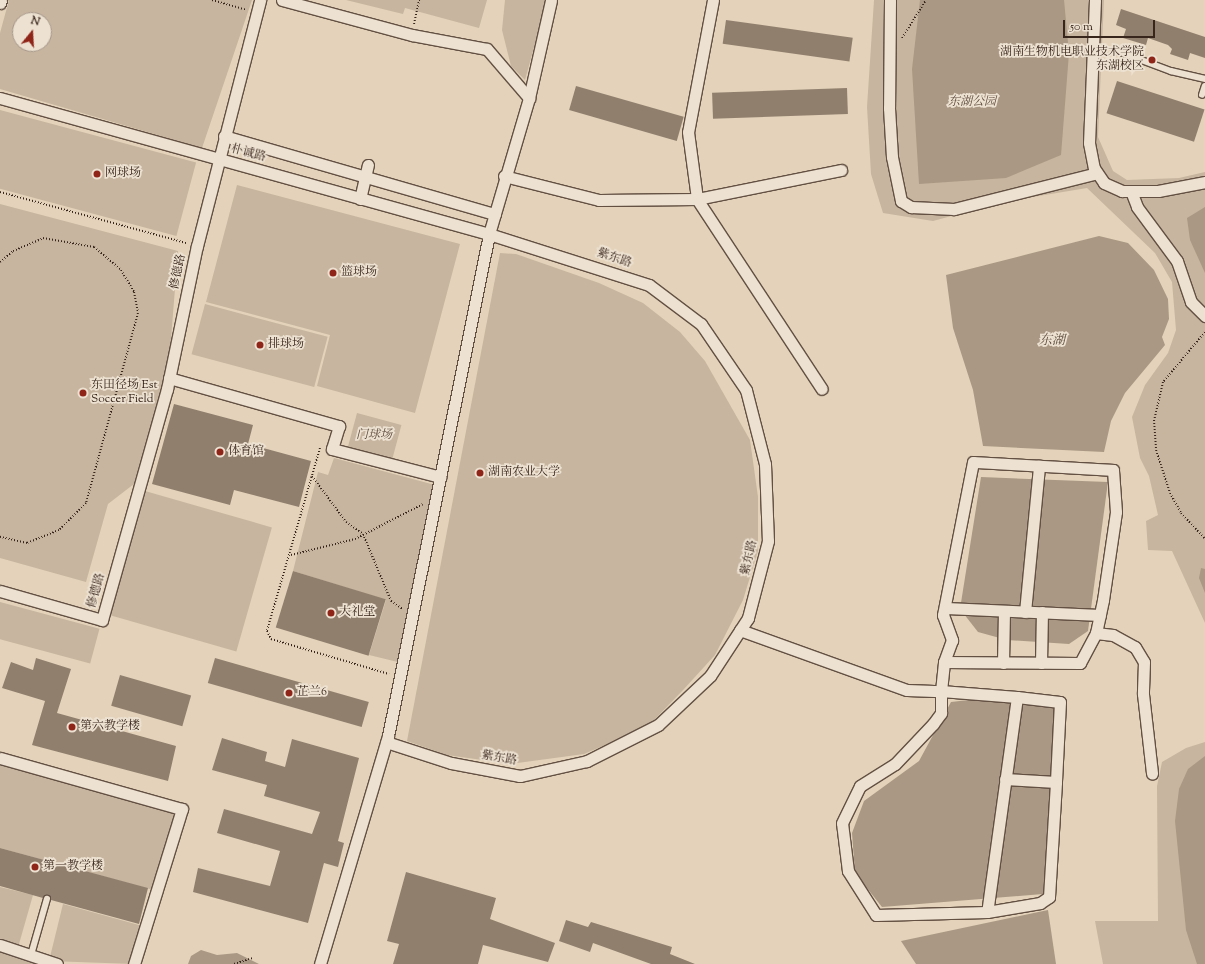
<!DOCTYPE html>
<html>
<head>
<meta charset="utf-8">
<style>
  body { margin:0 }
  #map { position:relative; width:1205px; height:964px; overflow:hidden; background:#e4d3ba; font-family:"Sorts Mill Goudy","Noto Serif SC",serif }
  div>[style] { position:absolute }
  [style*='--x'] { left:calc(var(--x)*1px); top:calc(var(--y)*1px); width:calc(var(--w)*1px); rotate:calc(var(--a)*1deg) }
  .green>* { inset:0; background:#c7b59f; transform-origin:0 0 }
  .water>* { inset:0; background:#aa9884 }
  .building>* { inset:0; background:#917f6e; transform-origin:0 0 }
  .path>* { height:2px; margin-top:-1px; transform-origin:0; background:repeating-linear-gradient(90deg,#38251b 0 1px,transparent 0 3px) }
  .roads { filter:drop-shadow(1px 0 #635043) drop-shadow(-1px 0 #635043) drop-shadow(0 1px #635043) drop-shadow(0 -1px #635043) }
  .service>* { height:5.5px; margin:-2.75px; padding:0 2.75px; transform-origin:2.75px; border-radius:2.75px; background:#ede2d2 }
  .minor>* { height:11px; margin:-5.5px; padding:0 5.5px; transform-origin:5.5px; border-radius:5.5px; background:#ede2d2 }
  .dots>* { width:11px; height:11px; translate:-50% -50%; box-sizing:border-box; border:2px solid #ede2d2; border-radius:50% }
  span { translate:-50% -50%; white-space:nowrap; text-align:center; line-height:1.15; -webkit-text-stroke:3.5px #ede2d2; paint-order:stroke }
  .poi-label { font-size:12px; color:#38251b }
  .right { translate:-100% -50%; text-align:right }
  .left { translate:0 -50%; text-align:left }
  .park-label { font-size:12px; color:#5c493c; font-style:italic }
  .street-label { font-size:12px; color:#38251b }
  .water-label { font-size:13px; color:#5a483a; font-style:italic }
  .north { position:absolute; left:12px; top:12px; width:40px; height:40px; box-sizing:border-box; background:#ede2d2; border:1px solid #a59689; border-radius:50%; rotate:18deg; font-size:11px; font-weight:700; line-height:16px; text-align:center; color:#38251b }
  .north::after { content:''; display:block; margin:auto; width:14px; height:18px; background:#8f2418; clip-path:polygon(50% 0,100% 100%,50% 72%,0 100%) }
  .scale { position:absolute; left:1063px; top:20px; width:92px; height:18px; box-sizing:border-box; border:2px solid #38251b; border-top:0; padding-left:5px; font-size:12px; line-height:14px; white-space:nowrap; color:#38251b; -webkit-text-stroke:3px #ede2d2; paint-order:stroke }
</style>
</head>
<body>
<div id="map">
  <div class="green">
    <div style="clip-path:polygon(evenodd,9px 0,252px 0,202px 148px,0 89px,0 33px,9px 0,20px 20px,44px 20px,44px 44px,20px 44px,20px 20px)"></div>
    <div style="clip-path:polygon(346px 0,487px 0,479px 28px,405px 8px,403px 14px)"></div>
    <div style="clip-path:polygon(505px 0,547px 0,525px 80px,511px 66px,502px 30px)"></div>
    <div style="clip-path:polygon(874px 0,1104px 0,1098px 137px,1113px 171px,1127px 180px,1179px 178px,1205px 172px,1205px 623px,1172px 551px,1148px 550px,1146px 521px,1158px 515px,1149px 476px,1140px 458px,1132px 417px,1145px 385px,1168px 353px,1176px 330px,1172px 282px,1155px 253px,1087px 188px,1003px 202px,933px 221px,883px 213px,871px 174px,867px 107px)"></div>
    <div style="left:0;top:110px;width:203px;height:76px;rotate:15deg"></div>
    <div style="clip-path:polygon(237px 185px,460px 244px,415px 413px,317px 386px,330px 335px,206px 302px)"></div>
    <div style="clip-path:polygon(0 204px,178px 251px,167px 389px,143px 477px,108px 504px,86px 582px,0 558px)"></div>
    <div style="clip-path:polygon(500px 253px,516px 254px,599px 283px,643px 303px,680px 332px,705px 361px,750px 440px,758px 497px,758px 551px,743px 600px,715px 655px,684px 689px,653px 721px,612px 742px,584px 754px,510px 764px,447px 755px,407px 741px)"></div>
    <div style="left:205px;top:304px;width:127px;height:52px;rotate:15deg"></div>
    <div style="left:357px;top:413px;width:46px;height:35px;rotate:15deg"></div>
    <div style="clip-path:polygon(334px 458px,435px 485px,402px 663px,369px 655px,386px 600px,293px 571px,318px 472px,328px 475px)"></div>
    <div style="left:145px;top:491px;width:132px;height:129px;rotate:16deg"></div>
    <div style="left:0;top:602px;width:103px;height:36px;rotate:15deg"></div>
    <div style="clip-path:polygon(1205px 742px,1205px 964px,1103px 964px,1095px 921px,1158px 921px,1157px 786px,1162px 762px,1186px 748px)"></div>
    <div style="clip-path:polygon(0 758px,182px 809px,157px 891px,0 848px)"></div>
    <div style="clip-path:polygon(0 887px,33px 895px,17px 951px,0 945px)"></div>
    <div style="clip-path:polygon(63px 904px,146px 927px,134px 964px,49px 961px)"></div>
    <div style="clip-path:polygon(0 951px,39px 964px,0 964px)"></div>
  </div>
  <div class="water">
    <div style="clip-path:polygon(920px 0,1064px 0,1069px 53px,1061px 155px,1006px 178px,919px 184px,912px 69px)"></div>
    <div style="clip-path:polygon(1205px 207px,1205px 273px,1190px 240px,1187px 218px)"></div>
    <div style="clip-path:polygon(1099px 236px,1128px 243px,1154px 270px,1168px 299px,1169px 319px,1162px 337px,1165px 345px,1125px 393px,1111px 421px,1104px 452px,983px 446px,973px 390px,953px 328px,946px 275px)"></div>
    <div style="clip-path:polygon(981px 477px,1108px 482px,1088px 631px,1069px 644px,1007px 640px,978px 632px,960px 609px)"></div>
    <div style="clip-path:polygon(1201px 568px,1205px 569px,1205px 593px,1199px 578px)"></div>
    <div style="clip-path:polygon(986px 698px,1057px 704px,1043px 894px,882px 907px,855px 873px,852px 833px,864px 801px,919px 761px,951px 702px)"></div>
    <div style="clip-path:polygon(1205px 756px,1205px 964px,1197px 964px,1186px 930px,1175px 821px,1179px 789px,1188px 769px)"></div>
    <div style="clip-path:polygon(1048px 910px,1056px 964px,916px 964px,901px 941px)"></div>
    <div style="clip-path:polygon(201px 950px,217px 955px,237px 953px,259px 964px,188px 964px,191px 956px)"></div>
  </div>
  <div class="building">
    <div style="clip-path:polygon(1121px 9px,1205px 37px,1205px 58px,1190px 53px,1188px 60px,1170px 54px,1172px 49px,1168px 45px,1148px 38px,1146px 45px,1123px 38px,1126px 29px,1116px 25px)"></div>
    <div style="left:726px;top:20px;width:128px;height:24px;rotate:8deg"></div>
    <div style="left:1117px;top:81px;width:92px;height:34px;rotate:18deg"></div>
    <div style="left:576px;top:86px;width:112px;height:25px;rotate:16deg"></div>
    <div style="left:847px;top:88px;width:26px;height:135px;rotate:88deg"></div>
    <div style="clip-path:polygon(174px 404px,253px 425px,248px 444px,311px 461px,299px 507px,234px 490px,230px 505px,152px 484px)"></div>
    <div style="left:293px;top:571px;width:97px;height:59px;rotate:17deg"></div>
    <div style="clip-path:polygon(36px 658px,71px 669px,57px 713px,176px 746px,168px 781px,32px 745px,45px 701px,2px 688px,11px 662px,33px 670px)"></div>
    <div style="left:215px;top:658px;width:160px;height:26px;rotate:16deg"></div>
    <div style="left:120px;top:675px;width:74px;height:32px;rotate:16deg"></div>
    <div style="clip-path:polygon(222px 738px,267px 752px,265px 761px,285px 767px,292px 739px,359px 758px,338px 841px,344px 843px,338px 867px,324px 863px,308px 923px,193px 892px,198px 868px,270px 886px,280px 851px,217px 833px,224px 809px,312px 834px,320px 812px,264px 796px,267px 785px,212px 770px)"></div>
    <div style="clip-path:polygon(0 848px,148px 888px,139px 924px,51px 900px,48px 895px,43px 898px,0 886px)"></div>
    <div style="clip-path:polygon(406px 872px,496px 898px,490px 919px,555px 943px,548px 962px,483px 945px,478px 964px,393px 964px,399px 944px,387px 941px)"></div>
    <div style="clip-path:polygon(566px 920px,588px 927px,591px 922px,672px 947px,670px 954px,695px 964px,651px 964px,593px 943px,590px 952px,559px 941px)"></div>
  </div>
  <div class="path">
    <div style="--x:212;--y:0;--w:35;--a:16"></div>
    <div style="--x:414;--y:24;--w:25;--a:-78"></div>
    <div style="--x:902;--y:38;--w:45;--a:-57.7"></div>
    <div style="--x:0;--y:192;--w:193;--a:15.3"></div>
    <div style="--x:0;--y:262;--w:17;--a:-40"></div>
    <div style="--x:13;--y:251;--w:33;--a:-23"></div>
    <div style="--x:43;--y:238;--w:52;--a:10"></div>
    <div style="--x:94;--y:247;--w:35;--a:40"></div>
    <div style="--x:121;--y:270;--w:26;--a:59"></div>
    <div style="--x:134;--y:292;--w:21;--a:79"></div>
    <div style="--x:138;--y:313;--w:197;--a:105.3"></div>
    <div style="--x:86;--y:503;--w:38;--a:135"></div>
    <div style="--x:59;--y:530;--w:35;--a:158"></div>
    <div style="--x:27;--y:543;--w:28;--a:-167"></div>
    <div style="--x:1205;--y:332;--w:65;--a:130"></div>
    <div style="--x:1163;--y:382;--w:39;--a:103"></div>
    <div style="--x:1154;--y:420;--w:30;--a:86"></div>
    <div style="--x:1156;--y:450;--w:45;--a:72"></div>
    <div style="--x:1170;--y:493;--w:23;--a:61"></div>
    <div style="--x:1181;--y:513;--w:35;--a:47"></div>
    <div style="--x:320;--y:448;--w:191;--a:106.2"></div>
    <div style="--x:267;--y:631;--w:9;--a:63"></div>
    <div style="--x:271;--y:639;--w:123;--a:16.5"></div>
    <div style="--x:312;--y:476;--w:57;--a:53.5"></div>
    <div style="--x:346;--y:522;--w:21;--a:35"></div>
    <div style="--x:363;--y:534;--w:73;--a:67.3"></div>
    <div style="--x:391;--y:601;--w:14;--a:34"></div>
    <div style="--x:291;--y:555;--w:66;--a:-14"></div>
    <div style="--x:355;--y:539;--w:76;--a:-27.2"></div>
    <div style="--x:234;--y:964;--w:19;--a:-18"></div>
  </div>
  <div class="roads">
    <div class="service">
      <div style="--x:1115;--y:50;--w:60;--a:20.6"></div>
      <div style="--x:1171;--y:71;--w:35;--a:13"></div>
      <div style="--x:1202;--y:95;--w:9;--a:-72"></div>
      <div style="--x:31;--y:955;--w:58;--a:-74.1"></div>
    </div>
    <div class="minor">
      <div style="--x:282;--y:0;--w:135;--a:15.1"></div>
      <div style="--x:412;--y:35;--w:76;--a:10.6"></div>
      <div style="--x:487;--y:49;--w:65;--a:49.4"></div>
      <div style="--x:713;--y:0;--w:134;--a:100.7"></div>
      <div style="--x:688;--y:132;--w:68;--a:82.3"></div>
      <div style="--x:697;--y:199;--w:227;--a:56.7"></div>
      <div style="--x:890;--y:0;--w:108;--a:90.5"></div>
      <div style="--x:889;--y:108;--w:49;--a:86.5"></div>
      <div style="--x:892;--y:157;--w:45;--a:78.4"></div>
      <div style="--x:901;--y:201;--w:12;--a:31"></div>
      <div style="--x:911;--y:207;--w:43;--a:2.7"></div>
      <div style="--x:954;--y:209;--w:147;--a:-14.1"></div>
      <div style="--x:1095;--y:0;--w:143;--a:92.4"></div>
      <div style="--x:1089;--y:143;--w:25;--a:79"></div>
      <div style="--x:1094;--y:168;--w:18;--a:56"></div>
      <div style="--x:1104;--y:183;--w:20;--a:24"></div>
      <div style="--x:1122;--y:191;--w:36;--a:0"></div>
      <div style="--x:1158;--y:191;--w:48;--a:-10.8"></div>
      <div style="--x:0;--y:3;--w:3;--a:-72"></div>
      <div style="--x:0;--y:98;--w:508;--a:15.54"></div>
      <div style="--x:489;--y:234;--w:168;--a:17.7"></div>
      <div style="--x:649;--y:285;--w:65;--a:36.9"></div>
      <div style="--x:701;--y:324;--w:80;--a:55.7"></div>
      <div style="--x:746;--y:390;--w:76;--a:75.6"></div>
      <div style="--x:765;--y:464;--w:77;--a:87.8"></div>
      <div style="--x:768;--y:541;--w:80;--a:104.6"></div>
      <div style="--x:748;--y:618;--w:69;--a:123.2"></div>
      <div style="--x:710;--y:676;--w:71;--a:136.7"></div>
      <div style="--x:658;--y:725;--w:80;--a:153.1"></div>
      <div style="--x:587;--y:761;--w:69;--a:167.4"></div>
      <div style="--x:520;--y:776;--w:70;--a:-169.3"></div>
      <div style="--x:451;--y:763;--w:68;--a:-162.1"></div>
      <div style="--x:224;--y:136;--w:282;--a:16.1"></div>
      <div style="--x:504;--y:176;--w:98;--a:14.2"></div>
      <div style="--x:599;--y:200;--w:98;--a:-0.6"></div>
      <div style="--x:697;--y:199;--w:147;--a:-11.4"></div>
      <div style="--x:1131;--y:191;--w:17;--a:69"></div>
      <div style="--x:1137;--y:207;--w:67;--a:53.5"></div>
      <div style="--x:1177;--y:261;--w:43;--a:71.1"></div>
      <div style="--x:1191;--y:302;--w:20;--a:45"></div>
      <div style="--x:360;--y:199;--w:35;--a:-77"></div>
      <div style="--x:169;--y:378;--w:177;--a:15.8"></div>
      <div style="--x:339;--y:426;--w:24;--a:107"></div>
      <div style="--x:332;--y:449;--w:112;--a:14.5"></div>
      <div style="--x:0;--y:591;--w:106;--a:15.9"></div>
      <div style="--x:102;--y:620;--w:240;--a:-74.3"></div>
      <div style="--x:167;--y:389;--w:146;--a:-78.2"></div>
      <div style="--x:197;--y:246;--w:254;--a:-75.6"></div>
      <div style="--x:946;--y:608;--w:154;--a:2.6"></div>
      <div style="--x:1025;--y:612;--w:147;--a:-84.5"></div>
      <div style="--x:740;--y:630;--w:177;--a:19.8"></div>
      <div style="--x:907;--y:690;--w:34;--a:2"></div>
      <div style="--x:941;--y:691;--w:29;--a:-84"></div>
      <div style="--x:944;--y:662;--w:136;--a:0.4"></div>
      <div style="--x:1080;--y:663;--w:34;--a:-62"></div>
      <div style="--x:1096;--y:633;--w:34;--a:-78"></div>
      <div style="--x:1103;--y:600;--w:89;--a:-81.6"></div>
      <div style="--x:1116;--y:512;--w:42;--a:-94.1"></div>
      <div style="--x:1113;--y:470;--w:140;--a:-176.7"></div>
      <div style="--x:973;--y:462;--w:156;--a:101.1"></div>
      <div style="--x:943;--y:615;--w:27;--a:70"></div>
      <div style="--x:952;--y:640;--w:23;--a:110"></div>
      <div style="--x:1096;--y:633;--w:17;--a:7"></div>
      <div style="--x:1113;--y:635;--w:25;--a:29"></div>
      <div style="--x:1135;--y:647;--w:17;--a:59"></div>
      <div style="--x:1144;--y:662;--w:32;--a:92"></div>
      <div style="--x:1143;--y:694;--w:80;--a:83.5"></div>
      <div style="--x:1003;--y:663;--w:52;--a:-88.9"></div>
      <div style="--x:1041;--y:663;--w:51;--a:-88.9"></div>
      <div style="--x:941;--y:691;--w:76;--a:4.5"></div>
      <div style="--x:1017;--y:697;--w:217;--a:97.9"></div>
      <div style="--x:987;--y:912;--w:111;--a:178.5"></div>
      <div style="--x:876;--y:915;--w:52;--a:-122.5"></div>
      <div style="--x:848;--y:871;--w:48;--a:-97.1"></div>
      <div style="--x:842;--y:823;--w:41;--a:-64.1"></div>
      <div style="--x:860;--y:786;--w:41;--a:-32.2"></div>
      <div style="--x:895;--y:764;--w:55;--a:-46.5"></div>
      <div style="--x:933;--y:724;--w:14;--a:-54"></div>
      <div style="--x:941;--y:713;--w:22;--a:-90"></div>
      <div style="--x:1017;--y:697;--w:43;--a:6.6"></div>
      <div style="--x:1060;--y:702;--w:80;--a:92.9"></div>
      <div style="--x:0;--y:758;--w:189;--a:15.7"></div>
      <div style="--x:182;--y:809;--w:162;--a:107.2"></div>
      <div style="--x:987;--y:912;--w:54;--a:-9.6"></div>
      <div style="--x:1040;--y:903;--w:11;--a:-34"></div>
      <div style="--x:1049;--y:897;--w:115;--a:-86.5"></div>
      <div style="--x:1056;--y:782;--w:51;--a:-176.6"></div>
      <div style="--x:0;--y:945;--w:60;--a:18.4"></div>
      <div style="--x:320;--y:964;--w:238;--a:-73.4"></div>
      <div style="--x:388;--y:736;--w:512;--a:-78.62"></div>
      <div style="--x:489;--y:234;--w:142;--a:-73.6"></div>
      <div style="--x:529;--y:98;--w:100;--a:-77.3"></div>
    </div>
  </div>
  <div class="dots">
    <div style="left:1152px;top:60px;background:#8f2418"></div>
    <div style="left:97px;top:174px;background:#8f2418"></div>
    <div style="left:333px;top:273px;background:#8f2418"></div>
    <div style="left:260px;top:345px;background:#8f2418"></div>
    <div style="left:83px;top:393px;background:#8f2418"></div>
    <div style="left:220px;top:452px;background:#8f2418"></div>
    <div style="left:480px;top:473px;background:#8f2418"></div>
    <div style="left:331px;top:613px;background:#8f2418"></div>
    <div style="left:289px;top:693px;background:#8f2418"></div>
    <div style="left:72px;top:727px;background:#8f2418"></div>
    <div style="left:35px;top:867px;background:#8f2418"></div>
  </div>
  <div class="poi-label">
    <span class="right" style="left:1144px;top:60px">湖南生物机电职业技术学院<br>东湖校区</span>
    <span class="left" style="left:105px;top:174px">网球场</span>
    <span class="left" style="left:341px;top:273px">篮球场</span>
    <span class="left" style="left:268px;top:345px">排球场</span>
    <span class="left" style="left:91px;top:393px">东田径场 Est<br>Soccer Field</span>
    <span class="left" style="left:228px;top:452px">体育馆</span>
    <span class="left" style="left:488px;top:473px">湖南农业大学</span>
    <span class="left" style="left:339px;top:613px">大礼堂</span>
    <span class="left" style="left:297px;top:693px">芷兰6</span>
    <span class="left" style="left:80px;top:727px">第六教学楼</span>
    <span class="left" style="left:43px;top:867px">第一教学楼</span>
  </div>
  <div class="park-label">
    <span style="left:972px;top:103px">东湖公园</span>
    <span style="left:374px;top:436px">门球场</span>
  </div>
  <div class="street-label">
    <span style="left:248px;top:154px;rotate:15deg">朴诚路</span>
    <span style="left:614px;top:259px;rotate:19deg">紫东路</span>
    <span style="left:179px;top:272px;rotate:-78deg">修德路</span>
    <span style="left:750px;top:558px;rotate:-77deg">紫东路</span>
    <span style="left:97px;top:591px;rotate:-74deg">修德路</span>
    <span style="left:499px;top:759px;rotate:10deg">紫东路</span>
  </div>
  <div class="water-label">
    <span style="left:1052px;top:341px">东湖</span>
  </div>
  <div class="north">N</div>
  <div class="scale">50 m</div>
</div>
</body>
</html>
